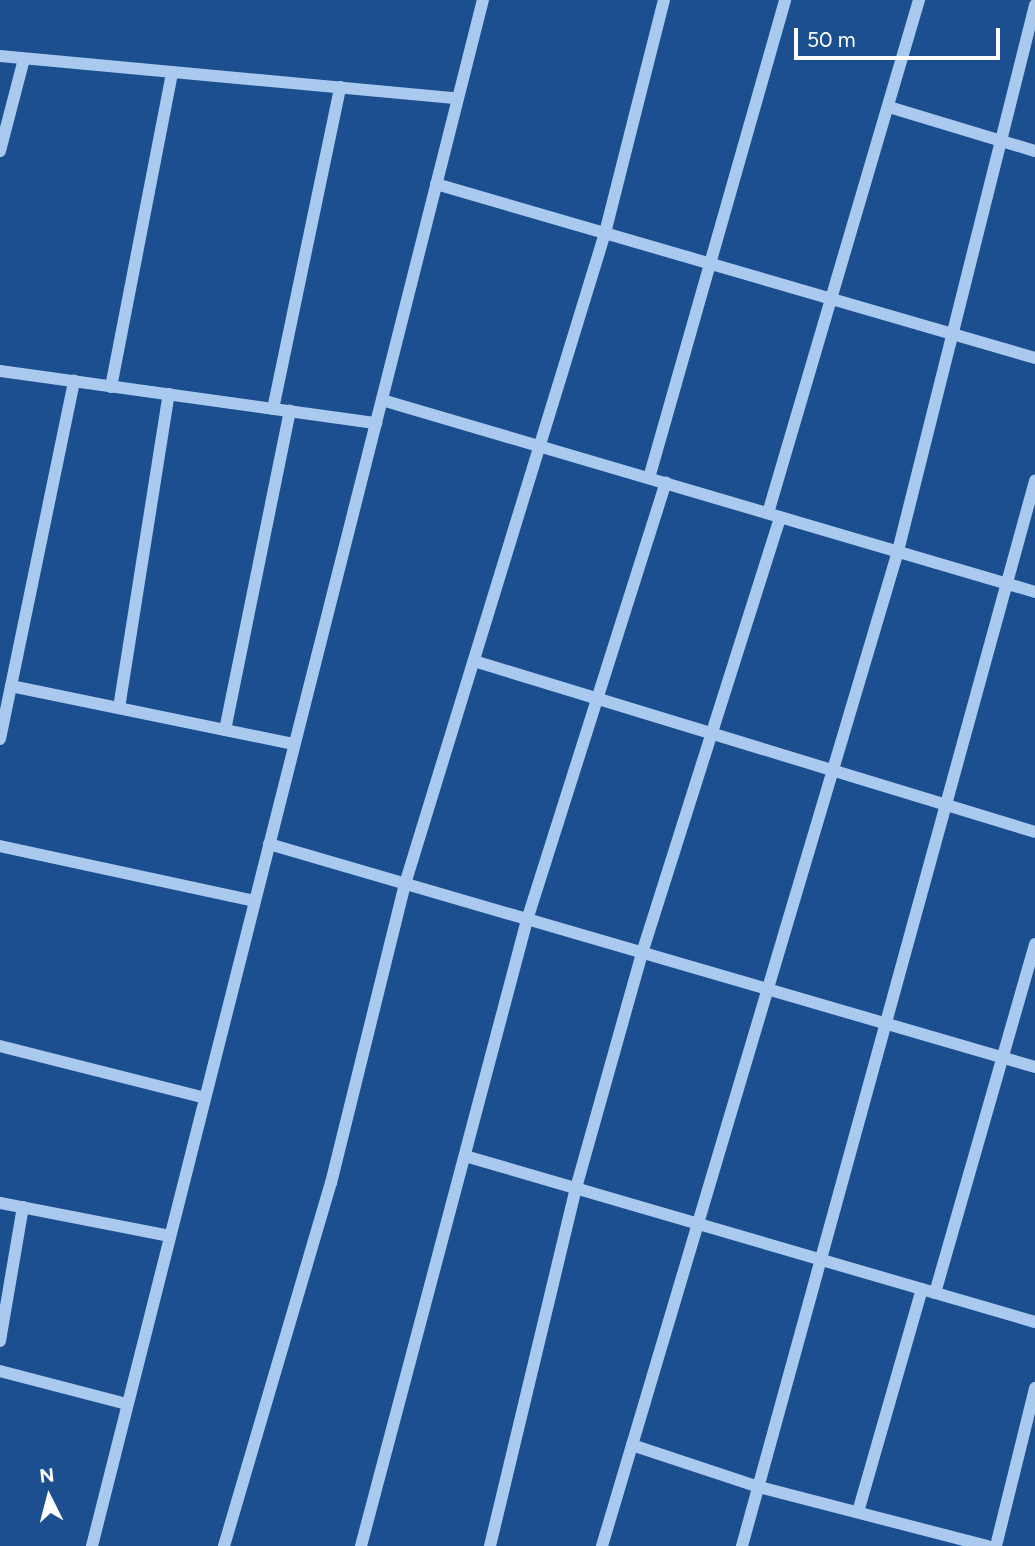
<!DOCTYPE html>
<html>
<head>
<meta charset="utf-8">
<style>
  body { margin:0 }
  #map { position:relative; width:1035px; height:1546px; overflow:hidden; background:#1b4f8f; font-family:Figtree,sans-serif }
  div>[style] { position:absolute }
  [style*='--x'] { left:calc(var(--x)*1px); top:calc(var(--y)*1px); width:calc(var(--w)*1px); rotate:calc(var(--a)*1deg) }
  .minor>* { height:12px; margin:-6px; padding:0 6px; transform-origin:6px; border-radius:6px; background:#a9c9ee }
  span { translate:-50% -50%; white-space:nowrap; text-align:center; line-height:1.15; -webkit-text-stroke:6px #1b4f8f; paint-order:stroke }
  .north { position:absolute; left:14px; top:1462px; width:70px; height:70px; -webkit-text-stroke:5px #1b4f8f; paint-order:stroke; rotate:354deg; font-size:19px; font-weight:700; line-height:28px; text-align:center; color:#fff }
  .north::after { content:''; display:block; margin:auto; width:24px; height:32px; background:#fff; clip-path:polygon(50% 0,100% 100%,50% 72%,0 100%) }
  .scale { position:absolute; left:794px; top:28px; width:206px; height:32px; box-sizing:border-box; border:4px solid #fff; border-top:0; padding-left:9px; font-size:21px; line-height:24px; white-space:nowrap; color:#fff; -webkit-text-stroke:5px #1b4f8f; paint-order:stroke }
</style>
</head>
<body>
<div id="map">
  <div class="minor">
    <div style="--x:0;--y:56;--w:459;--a:5.3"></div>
    <div style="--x:889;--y:107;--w:152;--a:16.8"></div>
    <div style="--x:0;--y:151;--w:95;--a:-75.4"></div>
    <div style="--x:436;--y:184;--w:624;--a:16.2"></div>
    <div style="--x:0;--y:371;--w:380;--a:7.9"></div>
    <div style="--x:111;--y:387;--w:321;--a:-79"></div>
    <div style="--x:382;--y:400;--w:681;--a:16.38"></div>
    <div style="--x:273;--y:409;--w:329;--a:-78.2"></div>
    <div style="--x:649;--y:478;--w:497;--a:-74.1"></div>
    <div style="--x:768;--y:513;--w:535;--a:-73.6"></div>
    <div style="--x:474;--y:661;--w:586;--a:16.95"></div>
    <div style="--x:11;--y:686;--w:289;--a:11.6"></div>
    <div style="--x:119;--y:708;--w:318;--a:-81"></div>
    <div style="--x:225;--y:730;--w:326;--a:-78.5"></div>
    <div style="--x:0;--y:739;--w:366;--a:-78.3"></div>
    <div style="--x:269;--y:844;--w:798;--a:16.23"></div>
    <div style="--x:0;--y:846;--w:260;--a:12.2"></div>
    <div style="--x:0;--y:1046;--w:211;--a:14.2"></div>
    <div style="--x:465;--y:1156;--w:594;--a:16.24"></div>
    <div style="--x:0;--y:1203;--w:173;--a:11"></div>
    <div style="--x:935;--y:1293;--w:363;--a:-74"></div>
    <div style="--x:0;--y:1341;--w:136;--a:-80.3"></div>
    <div style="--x:0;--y:1371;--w:131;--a:14.6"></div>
    <div style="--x:632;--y:1445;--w:134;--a:18.3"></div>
    <div style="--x:759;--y:1487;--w:236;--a:14.5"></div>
    <div style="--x:858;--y:1512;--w:232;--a:-74"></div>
    <div style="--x:92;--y:1546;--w:1595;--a:-75.81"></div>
    <div style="--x:224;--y:1546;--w:378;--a:-73.6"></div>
    <div style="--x:331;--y:1183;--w:308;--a:-76.1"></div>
    <div style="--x:405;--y:884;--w:681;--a:-72.92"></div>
    <div style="--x:605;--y:233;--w:240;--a:-75.8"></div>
    <div style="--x:361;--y:1546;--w:648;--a:-75.15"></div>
    <div style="--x:527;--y:920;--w:459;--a:-72.4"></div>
    <div style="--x:490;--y:1546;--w:368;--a:-76.5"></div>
    <div style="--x:576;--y:1188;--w:244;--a:-74.3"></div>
    <div style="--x:642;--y:953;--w:457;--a:-72.4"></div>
    <div style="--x:602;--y:1546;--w:1038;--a:-73.43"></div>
    <div style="--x:898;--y:551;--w:563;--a:-75.91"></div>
    <div style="--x:742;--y:1546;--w:1105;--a:-74.62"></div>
    <div style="--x:996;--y:1546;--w:163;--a:-76.1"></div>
  </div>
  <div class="north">N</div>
  <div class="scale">50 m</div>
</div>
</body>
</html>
